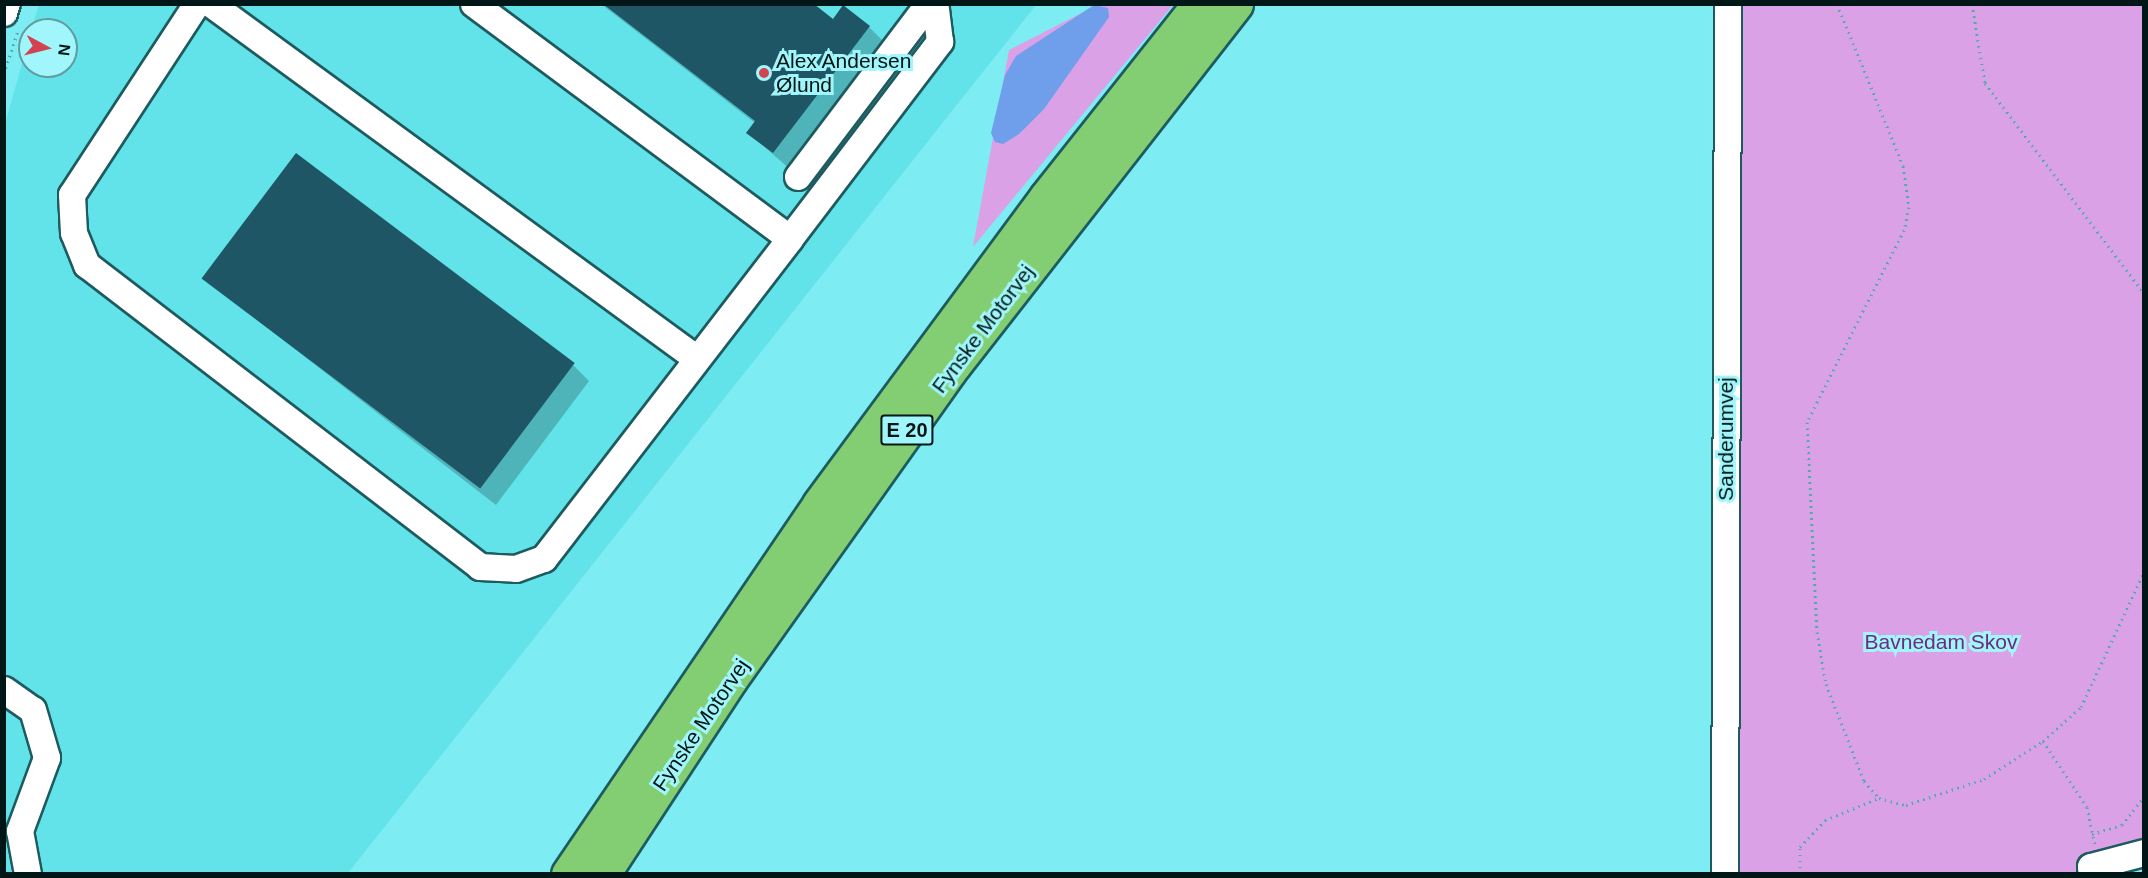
<!DOCTYPE html>
<html>
<head>
<meta charset="utf-8">
<style>
  body { margin:0 }
  #map { position:relative; width:2148px; height:878px; overflow:hidden; background:#7dedf3; font-family:Arial,sans-serif }
  div>[style] { position:absolute }
  [style*='--x'] { left:calc(var(--x)*1px); top:calc(var(--y)*1px); width:calc(var(--w)*1px); rotate:calc(var(--a)*1deg) }
  .built>* { inset:0; background:#62e2e9 }
  .green>* { inset:0; background:#daa1e7 }
  .water>* { inset:0; background:#6f9eeb }
  .shadow>* { inset:0; background:#0003 }
  .building>* { inset:0; background:#1f5665; transform-origin:0 0 }
  .path>* { height:3px; margin-top:-1.5px; transform-origin:0; background:repeating-linear-gradient(90deg,#55a9ad 0 1.5px,transparent 0 6px) }
  .roads { filter:drop-shadow(2px 0 #1e5b5f) drop-shadow(-2px 0 #1e5b5f) drop-shadow(0 2px #1e5b5f) drop-shadow(0 -2px #1e5b5f) }
  .minor>* { height:26px; margin:-13px; padding:0 13px; transform-origin:13px; border-radius:13px; background:#fff }
  .highway>* { height:33px; margin:-16.5px; padding:0 16.5px; transform-origin:16.5px; border-radius:16.5px; background:#83ce73 }
  .dots>* { width:16px; height:16px; translate:-50% -50%; box-sizing:border-box; border:3px solid #a1f6fb; border-radius:50% }
  span { translate:-50% -50%; white-space:nowrap; text-align:center; line-height:1.15; -webkit-text-stroke:6px #a1f6fb; paint-order:stroke }
  .shield-label span { padding:2px 4px; background:#a1f6fb; border:2px solid; border-radius:4px; -webkit-text-stroke-width:0 }
  .shield-label { font-size:20px; color:#001617; font-weight:700 }
  .poi-label { font-size:21px; color:#001617 }
  .left { translate:0 -50%; text-align:left }
  .street-label { font-size:21px; color:#001617 }
  .park-label { font-size:21px; color:#712881 }
  .frame { position:absolute; inset:0; border:6px solid #001617; pointer-events:none }
  .north { position:absolute; left:18px; top:18px; width:60px; height:60px; box-sizing:border-box; background:#a1f6fb; border:2px solid #619ca0; border-radius:50%; rotate:97deg; font-size:16px; font-weight:700; line-height:24px; text-align:center; color:#001617 }
  .north::after { content:''; display:block; margin:auto; width:21px; height:27px; background:#d3434f; clip-path:polygon(50% 0,100% 100%,50% 72%,0 100%) }
</style>
</head>
<body>
<div id="map">
  <div class="built">
    <div style="clip-path:polygon(39px 5px,1036px 5px,348px 873px,5px 874px,5px 124px,30px 35px,30px 66px,66px 66px,66px 30px,31px 30px)"></div>
  </div>
  <div class="green">
    <div style="clip-path:polygon(1097px 5px,1173px 5px,973px 247px,1009px 50px)"></div>
    <div style="clip-path:polygon(1742px 5px,2143px 5px,2143px 844px,2079px 864px,2082px 873px,1737px 874px)"></div>
  </div>
  <div class="water">
    <div style="clip-path:polygon(1094px 5px,1108px 8px,1109px 17px,1044px 109px,1019px 134px,1003px 144px,995px 142px,991px 133px,1005px 75px,1016px 56px)"></div>
  </div>
  <div class="shadow">
    <div style="clip-path:polygon(601px 4px,811px 4px,833px 21px,869px 27px,885px 43px,790px 169px,748px 133px,755px 123px)"></div>
    <div style="clip-path:polygon(203px 278px,573px 365px,589px 381px,496px 505px)"></div>
  </div>
  <div class="building">
    <div style="clip-path:polygon(603px 4px,814px 4px,833px 19px,843px 5px,870px 26px,773px 153px,746px 133px,755px 121px)"></div>
    <div style="left:296px;top:153px;width:349px;height:157px;rotate:37deg"></div>
  </div>
  <div class="path">
    <div style="--x:1837;--y:4;--w:175;--a:67.8"></div>
    <div style="--x:1903;--y:166;--w:41;--a:81.7"></div>
    <div style="--x:1909;--y:207;--w:24;--a:102"></div>
    <div style="--x:1904;--y:230;--w:215;--a:116.8"></div>
    <div style="--x:1807;--y:422;--w:210;--a:87.3"></div>
    <div style="--x:1817;--y:632;--w:53;--a:80.2"></div>
    <div style="--x:1826;--y:684;--w:104;--a:68.6"></div>
    <div style="--x:1864;--y:781;--w:23;--a:49"></div>
    <div style="--x:1879;--y:798;--w:28;--a:15"></div>
    <div style="--x:1906;--y:805;--w:82;--a:-18.4"></div>
    <div style="--x:1984;--y:779;--w:70;--a:-32.8"></div>
    <div style="--x:2043;--y:741;--w:51;--a:-41.8"></div>
    <div style="--x:2081;--y:707;--w:149;--a:-65"></div>
    <div style="--x:1972;--y:4;--w:80;--a:80.7"></div>
    <div style="--x:1985;--y:83;--w:263;--a:52.9"></div>
    <div style="--x:2139;--y:4;--w:7;--a:45"></div>
    <div style="--x:4;--y:74;--w:46;--a:-72.3"></div>
    <div style="--x:2043;--y:741;--w:79;--a:56.3"></div>
    <div style="--x:2087;--y:807;--w:40;--a:78"></div>
    <div style="--x:2092;--y:834;--w:31;--a:-17"></div>
    <div style="--x:2122;--y:825;--w:36;--a:-52"></div>
    <div style="--x:1800;--y:874;--w:27;--a:-90"></div>
    <div style="--x:1800;--y:847;--w:37;--a:-47"></div>
    <div style="--x:1825;--y:820;--w:58;--a:-22.2"></div>
  </div>
  <div class="roads">
    <div class="minor">
      <div style="--x:197;--y:4;--w:228;--a:123.2"></div>
      <div style="--x:72;--y:195;--w:38;--a:87"></div>
      <div style="--x:74;--y:233;--w:35;--a:68"></div>
      <div style="--x:87;--y:265;--w:496;--a:37.5"></div>
      <div style="--x:480;--y:567;--w:36;--a:3"></div>
      <div style="--x:516;--y:569;--w:30;--a:-20"></div>
      <div style="--x:544;--y:559;--w:404;--a:-52.4"></div>
      <div style="--x:211;--y:4;--w:602;--a:36.15"></div>
      <div style="--x:474;--y:4;--w:394;--a:36.6"></div>
      <div style="--x:790;--y:239;--w:248;--a:-52.7"></div>
      <div style="--x:940;--y:42;--w:38;--a:-97"></div>
      <div style="--x:4;--y:13;--w:9;--a:-72"></div>
      <div style="--x:798;--y:177;--w:217;--a:-52.9"></div>
      <div style="--x:4;--y:690;--w:35;--a:35"></div>
      <div style="--x:33;--y:710;--w:50;--a:73.7"></div>
      <div style="--x:47;--y:758;--w:78;--a:110.3"></div>
      <div style="--x:20;--y:831;--w:44;--a:79.5"></div>
      <div style="--x:1725;--y:874;--w:870;--a:-89.8"></div>
      <div style="--x:2092;--y:874;--w:7;--a:-98"></div>
      <div style="--x:2091;--y:867;--w:55;--a:-14.8"></div>
    </div>
    <div class="highway">
      <div style="--x:568;--y:874;--w:447;--a:-55.8"></div>
      <div style="--x:819;--y:504;--w:382;--a:-53.5"></div>
      <div style="--x:1046;--y:197;--w:246;--a:-51.6"></div>
      <div style="--x:603;--y:874;--w:232;--a:-56.8"></div>
      <div style="--x:730;--y:680;--w:387;--a:-54.6"></div>
      <div style="--x:954;--y:365;--w:458;--a:-52"></div>
    </div>
  </div>
  <div class="dots">
    <div style="left:764px;top:73px;background:#d3434f"></div>
  </div>
  <div class="shield-label">
    <span style="left:907px;top:430px">E 20</span>
  </div>
  <div class="poi-label">
    <span class="left" style="left:776px;top:73px">Alex Andersen<br>Ølund</span>
  </div>
  <div class="street-label">
    <span style="left:983px;top:329px;rotate:-53deg">Fynske Motorvej</span>
    <span style="left:1726px;top:439px;rotate:-90deg">Sanderumvej</span>
    <span style="left:701px;top:725px;rotate:-56deg">Fynske Motorvej</span>
  </div>
  <div class="park-label">
    <span style="left:1941px;top:642px">Bavnedam Skov</span>
  </div>
  <div class="frame"></div>
  <div class="north">N</div>
</div>
</body>
</html>
